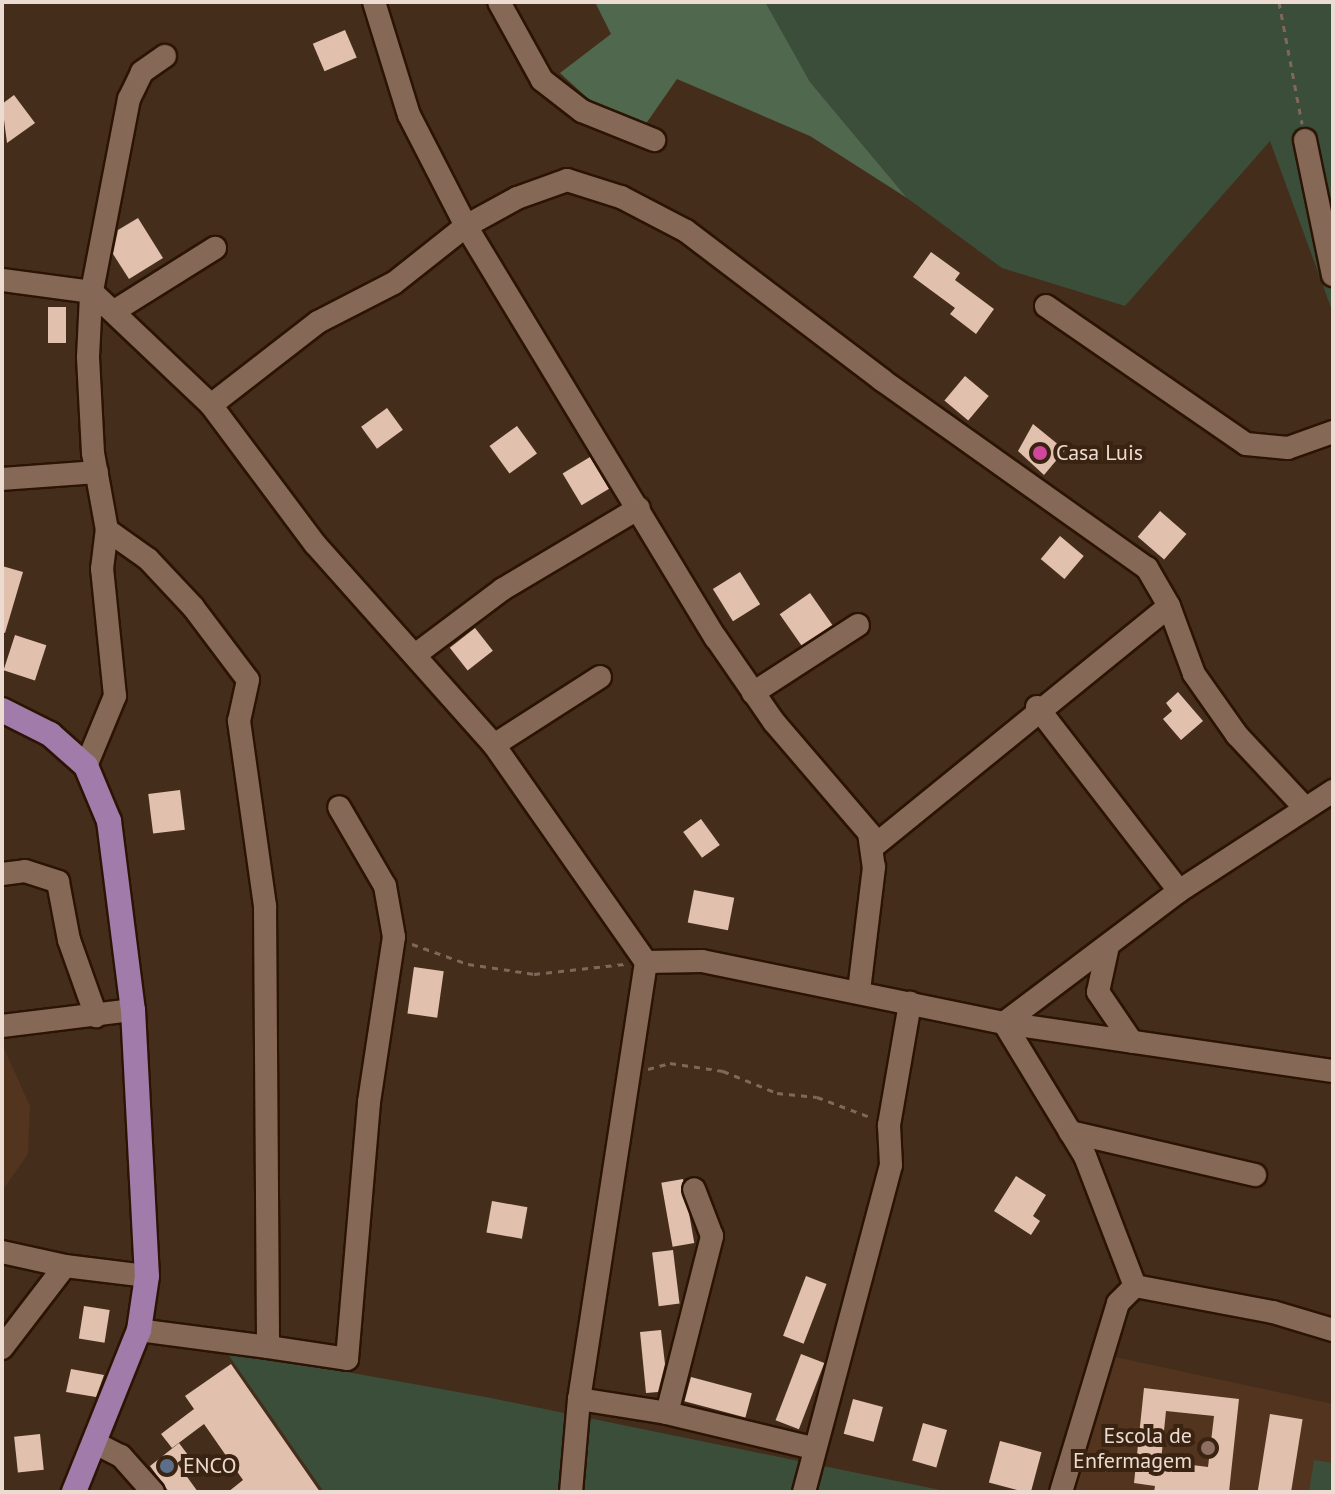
<!DOCTYPE html>
<html>
<head>
<meta charset="utf-8">
<style>
  body { margin:0 }
  #map { position:relative; width:1335px; height:1494px; overflow:hidden; background:#452d1c; font-family:"PT Sans",sans-serif }
  div>[style] { position:absolute }
  [style*='--x'] { left:calc(var(--x)*1px); top:calc(var(--y)*1px); width:calc(var(--w)*1px); rotate:calc(var(--a)*1deg) }
  .built>* { inset:0; background:#53341f }
  .green>* { inset:0; background:#3b4e3a }
  .forest>* { inset:0; background:#50694e }
  .building>* { inset:0; background:#e1c1ad; transform-origin:0 0 }
  .path>* { height:3px; margin-top:-1.5px; transform-origin:0; background:repeating-linear-gradient(90deg,#7e6859 0 6px,transparent 0 12px) }
  .roads { filter:drop-shadow(2px 0 #2b1404) drop-shadow(-2px 0 #2b1404) drop-shadow(0 2px #2b1404) drop-shadow(0 -2px #2b1404) }
  .minor>* { height:22px; margin:-11px; padding:0 11px; transform-origin:11px; border-radius:11px; background:#856956 }
  .major>* { height:24px; margin:-12px; padding:0 12px; transform-origin:12px; border-radius:12px; background:#a17ba9 }
  .dots>* { width:22px; height:22px; translate:-50% -50%; box-sizing:border-box; border:4px solid #3b2312; border-radius:50% }
  span { translate:-50% -50%; white-space:nowrap; text-align:center; line-height:1.15; -webkit-text-stroke:8px #3b2312; paint-order:stroke }
  .poi-label { font-size:22px; color:#ebdbd0 }
  .left { translate:0 -50%; text-align:left }
  .right { translate:-100% -50%; text-align:right }
  .frame { position:absolute; inset:0; border:4px solid #ebdbd0; pointer-events:none }
</style>
</head>
<body>
<div id="map">
  <div class="built">
    <div style="clip-path:polygon(2px 1044px,30px 1106px,28px 1154px,2px 1191px)"></div>
    <div style="clip-path:polygon(1110px 1356px,1333px 1404px,1333px 1492px,1071px 1492px)"></div>
  </div>
  <div class="green">
    <div style="clip-path:polygon(1333px 2px,1333px 313px,1270px 141px,1125px 306px,1002px 268px,907px 198px,810px 82px,765px 4px)"></div>
    <div style="clip-path:polygon(225px 1350px,491px 1398px,950px 1492px,324px 1492px)"></div>
    <div style="clip-path:polygon(1314px 1460px,1333px 1463px,1333px 1492px,1309px 1492px)"></div>
  </div>
  <div class="forest">
    <div style="clip-path:polygon(595px 2px,765px 2px,810px 82px,907px 198px,810px 136px,677px 79px,645px 125px,595px 105px,560px 73px,611px 34px)"></div>
  </div>
  <div class="building">
    <div style="left:345px;top:30px;width:30px;height:35px;rotate:67deg"></div>
    <div style="clip-path:polygon(14px 95px,35px 123px,7px 143px,2px 104px)"></div>
    <div style="clip-path:polygon(138px 218px,163px 258px,129px 279px,113px 254px,118px 230px)"></div>
    <div style="clip-path:polygon(931px 252px,960px 273px,955px 280px,994px 309px,976px 334px,950px 314px,955px 308px,913px 277px)"></div>
    <div style="left:48px;top:307px;width:18px;height:36px"></div>
    <div style="left:965px;top:376px;width:31px;height:32px;rotate:40deg"></div>
    <div style="left:387px;top:408px;width:27px;height:32px;rotate:54deg"></div>
    <div style="clip-path:polygon(1033px 424px,1065px 450px,1044px 475px,1018px 451px)"></div>
    <div style="left:517px;top:426px;width:34px;height:34px;rotate:54deg"></div>
    <div style="left:590px;top:457px;width:37px;height:32px;rotate:59deg"></div>
    <div style="left:1160px;top:511px;width:35px;height:34px;rotate:41deg"></div>
    <div style="left:1060px;top:536px;width:31px;height:30px;rotate:40deg"></div>
    <div style="clip-path:polygon(2px 566px,23px 572px,5px 633px,2px 632px)"></div>
    <div style="left:740px;top:572px;width:38px;height:32px;rotate:58deg"></div>
    <div style="left:810px;top:593px;width:39px;height:37px;rotate:55deg"></div>
    <div style="left:475px;top:628px;width:29px;height:32px;rotate:52deg"></div>
    <div style="left:15px;top:635px;width:33px;height:37px;rotate:18deg"></div>
    <div style="clip-path:polygon(1178px 692px,1203px 721px,1181px 740px,1163px 719px,1172px 711px,1166px 703px)"></div>
    <div style="left:180px;top:790px;width:40px;height:32px;rotate:83deg"></div>
    <div style="left:701px;top:819px;width:32px;height:22px;rotate:54deg"></div>
    <div style="left:694px;top:890px;width:41px;height:33px;rotate:11deg"></div>
    <div style="left:414px;top:967px;width:30px;height:47px;rotate:8deg"></div>
    <div style="clip-path:polygon(1016px 1176px,1046px 1195px,1033px 1216px,1040px 1221px,1031px 1235px,994px 1211px)"></div>
    <div style="left:683px;top:1179px;width:65px;height:22px;rotate:80deg"></div>
    <div style="left:492px;top:1201px;width:36px;height:32px;rotate:10deg"></div>
    <div style="left:673px;top:1250px;width:54px;height:21px;rotate:83deg"></div>
    <div style="left:806px;top:1276px;width:22px;height:64px;rotate:21deg"></div>
    <div style="left:84px;top:1306px;width:26px;height:33px;rotate:9deg"></div>
    <div style="clip-path:polygon(661px 1330px,665px 1364px,658px 1392px,646px 1393px,640px 1332px)"></div>
    <div style="left:801px;top:1354px;width:25px;height:71px;rotate:21deg"></div>
    <div style="clip-path:polygon(231px 1364px,320px 1492px,228px 1492px,243px 1480px,204px 1424px,172px 1448px,161px 1434px,194px 1409px,185px 1396px)"></div>
    <div style="clip-path:polygon(71px 1369px,104px 1375px,96px 1397px,66px 1392px)"></div>
    <div style="left:691px;top:1377px;width:63px;height:25px;rotate:15deg"></div>
    <div style="clip-path:polygon(evenodd,1144px 1388px,1239px 1399px,1229px 1492px,1154px 1492px,1155px 1486px,1134px 1483px,1144px 1388px,1166px 1411px,1214px 1416px,1208px 1467px,1161px 1461px,1166px 1411px)"></div>
    <div style="left:853px;top:1399px;width:31px;height:36px;rotate:15deg"></div>
    <div style="left:1270px;top:1414px;width:33px;height:79px;rotate:9deg"></div>
    <div style="left:923px;top:1423px;width:25px;height:39px;rotate:16deg"></div>
    <div style="left:40px;top:1434px;width:36px;height:26px;rotate:84deg"></div>
    <div style="left:1000px;top:1441px;width:43px;height:43px;rotate:15deg"></div>
    <div style="clip-path:polygon(179px 1443px,188px 1455px,177px 1463px,198px 1492px,169px 1492px,150px 1466px)"></div>
  </div>
  <div class="path">
    <div style="--x:1279;--y:2;--w:124;--a:79.3"></div>
    <div style="--x:412;--y:944;--w:59;--a:19.7"></div>
    <div style="--x:468;--y:964;--w:67;--a:8.6"></div>
    <div style="--x:534;--y:974;--w:91;--a:-6.3"></div>
    <div style="--x:648;--y:1069;--w:23;--a:-15"></div>
    <div style="--x:670;--y:1063;--w:54;--a:8.6"></div>
    <div style="--x:723;--y:1071;--w:58;--a:22.2"></div>
    <div style="--x:777;--y:1093;--w:40;--a:5.7"></div>
    <div style="--x:817;--y:1097;--w:57;--a:20.7"></div>
  </div>
  <div class="roads">
    <div class="minor">
      <div style="--x:374;--y:2;--w:118;--a:72.8"></div>
      <div style="--x:409;--y:115;--w:125;--a:62.8"></div>
      <div style="--x:466;--y:226;--w:482;--a:58.8"></div>
      <div style="--x:716;--y:638;--w:102;--a:55.4"></div>
      <div style="--x:774;--y:722;--w:146;--a:49.4"></div>
      <div style="--x:869;--y:833;--w:34;--a:82"></div>
      <div style="--x:874;--y:867;--w:125;--a:96.9"></div>
      <div style="--x:499;--y:2;--w:89;--a:61.1"></div>
      <div style="--x:542;--y:80;--w:51;--a:37.8"></div>
      <div style="--x:582;--y:111;--w:78;--a:21.9"></div>
      <div style="--x:1305;--y:140;--w:138;--a:78.3"></div>
      <div style="--x:2;--y:280;--w:91;--a:7.6"></div>
      <div style="--x:92;--y:292;--w:164;--a:43.5"></div>
      <div style="--x:211;--y:405;--w:174;--a:53.2"></div>
      <div style="--x:315;--y:544;--w:269;--a:48.3"></div>
      <div style="--x:494;--y:745;--w:265;--a:55"></div>
      <div style="--x:646;--y:962;--w:442;--a:98.7"></div>
      <div style="--x:579;--y:1399;--w:93;--a:94.9"></div>
      <div style="--x:1046;--y:306;--w:243;--a:34.6"></div>
      <div style="--x:1246;--y:444;--w:42;--a:5.4"></div>
      <div style="--x:1288;--y:448;--w:48;--a:-19.6"></div>
      <div style="--x:116;--y:310;--w:117;--a:-32.1"></div>
      <div style="--x:211;--y:405;--w:135;--a:-37.8"></div>
      <div style="--x:318;--y:322;--w:85;--a:-27.2"></div>
      <div style="--x:394;--y:283;--w:92;--a:-38.4"></div>
      <div style="--x:466;--y:226;--w:58;--a:-28.8"></div>
      <div style="--x:517;--y:198;--w:53;--a:-19.8"></div>
      <div style="--x:567;--y:180;--w:57;--a:17.5"></div>
      <div style="--x:621;--y:197;--w:73;--a:27.6"></div>
      <div style="--x:686;--y:231;--w:246;--a:37.2"></div>
      <div style="--x:882;--y:380;--w:325;--a:35.4"></div>
      <div style="--x:1147;--y:568;--w:44;--a:59.9"></div>
      <div style="--x:1169;--y:606;--w:72;--a:69.8"></div>
      <div style="--x:1194;--y:674;--w:75;--a:54.8"></div>
      <div style="--x:1237;--y:735;--w:100;--a:47"></div>
      <div style="--x:2;--y:479;--w:95;--a:-4.2"></div>
      <div style="--x:107;--y:530;--w:50;--a:35.3"></div>
      <div style="--x:148;--y:559;--w:66;--a:46.8"></div>
      <div style="--x:193;--y:607;--w:91;--a:53"></div>
      <div style="--x:248;--y:680;--w:42;--a:102.4"></div>
      <div style="--x:239;--y:721;--w:187;--a:82"></div>
      <div style="--x:265;--y:906;--w:441;--a:89.6"></div>
      <div style="--x:268;--y:1347;--w:130;--a:-172.5"></div>
      <div style="--x:415;--y:655;--w:110;--a:-36.9"></div>
      <div style="--x:503;--y:589;--w:158;--a:-30.8"></div>
      <div style="--x:753;--y:693;--w:125;--a:-32.9"></div>
      <div style="--x:1037;--y:707;--w:232;--a:52.3"></div>
      <div style="--x:494;--y:745;--w:126;--a:-32.7"></div>
      <div style="--x:86;--y:766;--w:76;--a:-67.5"></div>
      <div style="--x:115;--y:696;--w:128;--a:-95.8"></div>
      <div style="--x:102;--y:569;--w:39;--a:-83"></div>
      <div style="--x:107;--y:530;--w:78;--a:-100.3"></div>
      <div style="--x:93;--y:453;--w:96;--a:-93"></div>
      <div style="--x:88;--y:357;--w:61;--a:-87.2"></div>
      <div style="--x:91;--y:296;--w:201;--a:-79.1"></div>
      <div style="--x:129;--y:99;--w:30;--a:-64"></div>
      <div style="--x:142;--y:72;--w:28;--a:-35"></div>
      <div style="--x:874;--y:846;--w:380;--a:-39.1"></div>
      <div style="--x:2;--y:874;--w:23;--a:-7"></div>
      <div style="--x:25;--y:871;--w:35;--a:18"></div>
      <div style="--x:58;--y:882;--w:59;--a:79.3"></div>
      <div style="--x:69;--y:940;--w:81;--a:70.4"></div>
      <div style="--x:1108;--y:946;--w:47;--a:102.3"></div>
      <div style="--x:1098;--y:992;--w:60;--a:55.8"></div>
      <div style="--x:646;--y:962;--w:56;--a:-1"></div>
      <div style="--x:702;--y:961;--w:308;--a:11.6"></div>
      <div style="--x:1004;--y:1023;--w:332;--a:8.3"></div>
      <div style="--x:1004;--y:1023;--w:219;--a:-37"></div>
      <div style="--x:1179;--y:891;--w:184;--a:-33"></div>
      <div style="--x:1004;--y:1023;--w:156;--a:58.7"></div>
      <div style="--x:1085;--y:1156;--w:139;--a:69"></div>
      <div style="--x:2;--y:1026;--w:132;--a:-7"></div>
      <div style="--x:1070;--y:1132;--w:190;--a:13.1"></div>
      <div style="--x:2;--y:1252;--w:65;--a:12.5"></div>
      <div style="--x:1135;--y:1286;--w:140;--a:10.7"></div>
      <div style="--x:1273;--y:1312;--w:63;--a:16.7"></div>
      <div style="--x:268;--y:1347;--w:80;--a:8.6"></div>
      <div style="--x:347;--y:1359;--w:258;--a:-85.1"></div>
      <div style="--x:369;--y:1102;--w:167;--a:-81.4"></div>
      <div style="--x:394;--y:937;--w:52;--a:-100"></div>
      <div style="--x:385;--y:886;--w:91;--a:-120.2"></div>
      <div style="--x:2;--y:1348;--w:103;--a:-52.5"></div>
      <div style="--x:65;--y:1266;--w:83;--a:7"></div>
      <div style="--x:579;--y:1399;--w:89;--a:9"></div>
      <div style="--x:667;--y:1413;--w:150;--a:13.5"></div>
      <div style="--x:667;--y:1413;--w:183;--a:-75.7"></div>
      <div style="--x:712;--y:1236;--w:50;--a:-111"></div>
      <div style="--x:97;--y:1444;--w:27;--a:27"></div>
      <div style="--x:121;--y:1456;--w:48;--a:48.4"></div>
      <div style="--x:804;--y:1492;--w:338;--a:-75.1"></div>
      <div style="--x:891;--y:1165;--w:40;--a:-92.9"></div>
      <div style="--x:889;--y:1125;--w:124;--a:-80.2"></div>
      <div style="--x:1061;--y:1492;--w:197;--a:-73.2"></div>
      <div style="--x:1118;--y:1303;--w:24;--a:-45"></div>
    </div>
    <div class="major">
      <div style="--x:2;--y:710;--w:54;--a:26.6"></div>
      <div style="--x:50;--y:734;--w:48;--a:41.6"></div>
      <div style="--x:86;--y:766;--w:60;--a:67.3"></div>
      <div style="--x:109;--y:821;--w:191;--a:82.8"></div>
      <div style="--x:133;--y:1010;--w:266;--a:87"></div>
      <div style="--x:147;--y:1276;--w:55;--a:98.4"></div>
      <div style="--x:139;--y:1330;--w:175;--a:111.9"></div>
    </div>
  </div>
  <div class="dots">
    <div style="left:1040px;top:453px;background:#d1479c"></div>
    <div style="left:1208px;top:1448px;background:#8d6e63"></div>
    <div style="left:167px;top:1466px;background:#5c6f8a"></div>
  </div>
  <div class="poi-label">
    <span class="left" style="left:1056px;top:453px">Casa Luis</span>
    <span class="right" style="left:1192px;top:1448px">Escola de<br>Enfermagem</span>
    <span class="left" style="left:183px;top:1466px">ENCO</span>
  </div>
  <div class="frame"></div>
</div>
</body>
</html>
